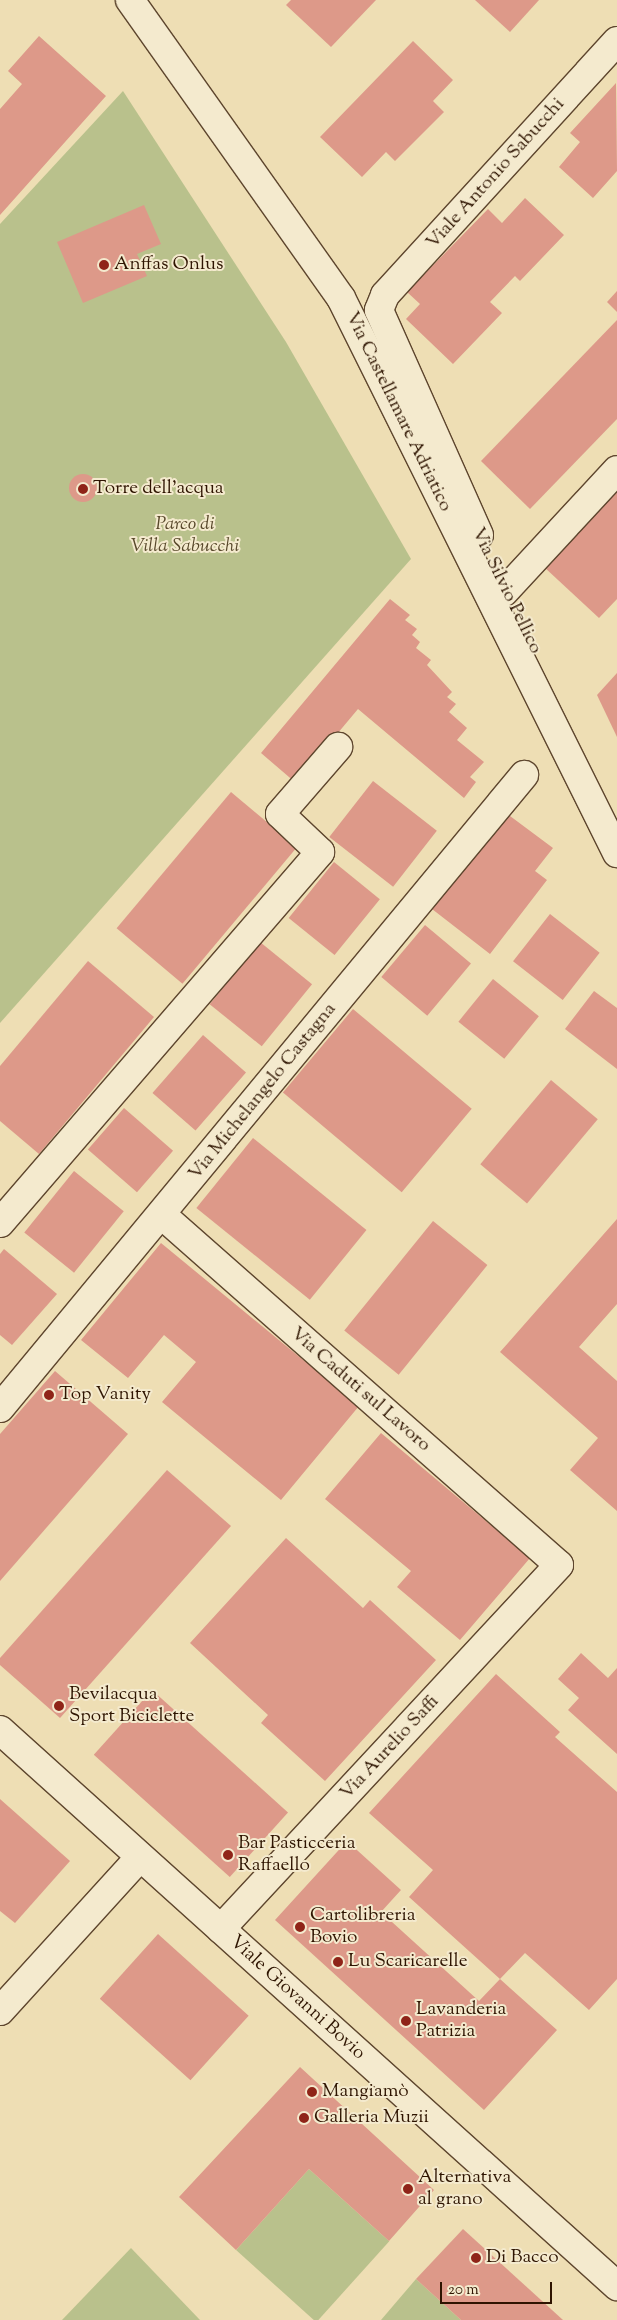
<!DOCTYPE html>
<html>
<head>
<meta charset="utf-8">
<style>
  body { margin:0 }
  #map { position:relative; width:617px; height:2320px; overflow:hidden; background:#eedeb4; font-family:"Sorts Mill Goudy",serif }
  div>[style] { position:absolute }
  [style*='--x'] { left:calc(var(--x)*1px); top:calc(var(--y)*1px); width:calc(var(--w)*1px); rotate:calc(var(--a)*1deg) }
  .green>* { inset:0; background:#b9c18c; transform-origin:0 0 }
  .building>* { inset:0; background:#dd9989; transform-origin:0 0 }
  .round { border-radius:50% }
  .roads { filter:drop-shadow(1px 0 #5e462e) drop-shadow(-1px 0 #5e462e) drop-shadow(0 1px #5e462e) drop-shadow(0 -1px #5e462e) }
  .minor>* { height:28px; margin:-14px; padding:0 14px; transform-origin:14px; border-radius:14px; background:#f4eace }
  .secondary>* { height:28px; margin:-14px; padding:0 14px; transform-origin:14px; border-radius:14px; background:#f4eace }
  .dots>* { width:14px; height:14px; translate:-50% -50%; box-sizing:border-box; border:2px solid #f4eace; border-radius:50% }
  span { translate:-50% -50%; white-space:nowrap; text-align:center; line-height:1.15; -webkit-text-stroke:4px #f4eace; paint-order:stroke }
  .street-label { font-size:19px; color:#2e1401 }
  .poi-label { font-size:19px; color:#2e1401 }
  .left { translate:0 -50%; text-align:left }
  .park-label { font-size:19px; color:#58482b; font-style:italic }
  .scale { position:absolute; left:440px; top:2282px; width:112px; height:22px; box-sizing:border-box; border:2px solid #2e1401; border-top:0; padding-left:6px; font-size:15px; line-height:18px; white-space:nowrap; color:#2e1401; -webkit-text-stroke:4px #f4eace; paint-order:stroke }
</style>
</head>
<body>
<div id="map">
  <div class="green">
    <div style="clip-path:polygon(123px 91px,286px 342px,411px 559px,0 1023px,0 224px)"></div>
    <div style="left:309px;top:2169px;width:108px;height:109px;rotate:42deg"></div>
    <div style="clip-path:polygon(131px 2248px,200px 2320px,62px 2320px)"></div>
    <div style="clip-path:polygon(416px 2279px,461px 2320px,381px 2320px)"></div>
  </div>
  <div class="building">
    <div style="clip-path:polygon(291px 0,376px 0,331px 47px,286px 5px)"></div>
    <div style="clip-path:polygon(475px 0,539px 0,510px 32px)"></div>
    <div style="clip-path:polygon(39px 36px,106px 96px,0 215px,0 109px,22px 84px,8px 71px)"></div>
    <div style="clip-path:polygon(413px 41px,453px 80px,433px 101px,444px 112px,395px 161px,386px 152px,362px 177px,320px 137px)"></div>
    <div style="clip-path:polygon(616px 83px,617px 171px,593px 198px,559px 167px,580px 142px,570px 133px)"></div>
    <div style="clip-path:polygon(525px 198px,564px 235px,520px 281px,515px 276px,490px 302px,502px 313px,453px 364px,406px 319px,420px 304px,407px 292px,488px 209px,502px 223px)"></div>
    <div style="clip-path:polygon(144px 205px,161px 244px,137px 254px,147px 276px,83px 303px,57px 242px)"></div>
    <div style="clip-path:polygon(617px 291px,617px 312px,607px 302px)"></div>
    <div style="clip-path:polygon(617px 320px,617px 419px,530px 509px,481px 461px)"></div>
    <div class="round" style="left:69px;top:474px;width:28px;height:28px"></div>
    <div style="clip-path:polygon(617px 490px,617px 599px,599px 618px,544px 567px)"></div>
    <div style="clip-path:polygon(390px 599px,410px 615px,405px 620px,417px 629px,412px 635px,420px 642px,416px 648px,431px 660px,427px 665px,452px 692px,447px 697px,456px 704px,449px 712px,467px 728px,457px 740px,484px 762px,470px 777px,476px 782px,464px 798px,358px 709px,296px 783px,261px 753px)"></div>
    <div style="clip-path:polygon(617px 673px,617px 737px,597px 695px)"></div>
    <div style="left:373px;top:781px;width:81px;height:71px;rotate:38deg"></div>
    <div style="left:231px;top:792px;width:86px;height:178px;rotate:40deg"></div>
    <div style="clip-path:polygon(506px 813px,553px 848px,535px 871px,547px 880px,490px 954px,432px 909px)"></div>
    <div style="left:334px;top:862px;width:59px;height:72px;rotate:39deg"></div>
    <div style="left:550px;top:914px;width:63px;height:60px;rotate:38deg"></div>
    <div style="left:425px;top:925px;width:60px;height:68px;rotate:40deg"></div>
    <div style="left:260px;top:942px;width:67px;height:80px;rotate:39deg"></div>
    <div style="clip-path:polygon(88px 961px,154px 1017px,39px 1154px,0 1121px,0 1066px)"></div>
    <div style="left:493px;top:979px;width:59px;height:55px;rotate:39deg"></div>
    <div style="clip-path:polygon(594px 991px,617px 1008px,617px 1069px,565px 1029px)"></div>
    <div style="left:353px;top:1009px;width:155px;height:109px;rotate:40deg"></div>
    <div style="left:203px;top:1035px;width:57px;height:77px;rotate:41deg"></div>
    <div style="left:551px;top:1080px;width:61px;height:110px;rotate:40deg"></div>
    <div style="left:124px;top:1108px;width:65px;height:55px;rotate:41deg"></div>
    <div style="left:253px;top:1138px;width:146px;height:90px;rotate:39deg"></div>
    <div style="left:74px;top:1171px;width:64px;height:79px;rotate:39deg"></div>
    <div style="clip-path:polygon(617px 1219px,617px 1304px,579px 1347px,617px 1381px,617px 1511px,570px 1470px,598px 1438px,500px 1352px)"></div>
    <div style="left:433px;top:1221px;width:70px;height:141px;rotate:39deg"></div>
    <div style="clip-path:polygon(161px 1243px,359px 1406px,281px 1500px,162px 1402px,196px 1362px,164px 1335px,128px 1378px,81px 1340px)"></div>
    <div style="clip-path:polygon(4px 1249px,57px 1294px,12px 1345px,0 1335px,0 1254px)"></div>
    <div style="clip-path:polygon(55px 1371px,128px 1434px,0 1581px,0 1434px)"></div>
    <div style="clip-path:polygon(381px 1433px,530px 1558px,460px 1640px,397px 1587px,411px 1571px,325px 1499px)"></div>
    <div style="clip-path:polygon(167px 1470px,231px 1526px,60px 1718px,0 1665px,0 1658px)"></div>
    <div style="clip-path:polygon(286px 1538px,363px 1608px,370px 1600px,436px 1660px,325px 1781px,261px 1723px,268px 1715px,190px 1643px)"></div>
    <div style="clip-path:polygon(581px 1653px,608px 1678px,617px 1668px,617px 1754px,568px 1710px,579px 1698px,558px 1679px)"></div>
    <div style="clip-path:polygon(496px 1674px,560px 1732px,555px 1737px,617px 1792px,617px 1979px,589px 2010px,525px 1953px,500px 1979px,409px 1897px,433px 1870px,369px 1813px)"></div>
    <div style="left:152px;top:1690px;width:183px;height:87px;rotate:42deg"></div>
    <div style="clip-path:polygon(0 1799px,70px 1861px,15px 1923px,0 1911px)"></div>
    <div style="clip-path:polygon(347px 1841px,401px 1890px,381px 1912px,479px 2001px,500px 1979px,557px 2030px,484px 2110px,275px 1920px)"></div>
    <div style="left:158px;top:1934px;width:122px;height:87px;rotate:42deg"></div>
    <div style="clip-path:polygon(300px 2067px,434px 2190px,389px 2241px,309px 2169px,236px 2250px,179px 2197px)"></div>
    <div style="clip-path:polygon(463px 2229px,563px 2320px,461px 2320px,416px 2279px)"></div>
  </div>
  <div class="roads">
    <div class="minor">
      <div style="--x:130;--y:0;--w:365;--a:54.7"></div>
      <div style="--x:341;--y:298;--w:620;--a:63.56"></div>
      <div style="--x:479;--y:535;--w:246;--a:-114"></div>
      <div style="--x:379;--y:310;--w:16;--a:-68"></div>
      <div style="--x:385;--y:295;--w:344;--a:-47.6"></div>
      <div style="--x:504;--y:592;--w:166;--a:-47.2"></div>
      <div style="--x:162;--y:1215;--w:529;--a:41.4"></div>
      <div style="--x:559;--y:1565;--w:497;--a:132.9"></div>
      <div style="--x:0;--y:1223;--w:490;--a:-49.2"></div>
      <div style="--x:320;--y:852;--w:55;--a:-136.5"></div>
      <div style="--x:280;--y:814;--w:89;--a:-49.1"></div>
      <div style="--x:0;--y:1408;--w:822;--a:-50.38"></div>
      <div style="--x:0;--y:2011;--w:208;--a:-47.7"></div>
    </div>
    <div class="secondary">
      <div style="--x:0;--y:1730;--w:831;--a:42.02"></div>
    </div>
  </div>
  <div class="dots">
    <div style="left:104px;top:265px;background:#8f2418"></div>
    <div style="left:83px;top:489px;background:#8f2418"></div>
    <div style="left:49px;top:1395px;background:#8f2418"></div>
    <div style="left:59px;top:1706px;background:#8f2418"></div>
    <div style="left:228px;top:1855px;background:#8f2418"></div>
    <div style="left:300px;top:1927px;background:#8f2418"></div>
    <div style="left:338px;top:1962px;background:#8f2418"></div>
    <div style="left:406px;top:2021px;background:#8f2418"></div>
    <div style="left:312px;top:2092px;background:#8f2418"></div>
    <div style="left:304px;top:2118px;background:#8f2418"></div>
    <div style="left:408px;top:2189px;background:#8f2418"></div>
    <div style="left:476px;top:2258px;background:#8f2418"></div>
  </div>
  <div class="street-label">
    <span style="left:496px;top:174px;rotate:-48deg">Viale Antonio Sabucchi</span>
    <span style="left:398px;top:412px;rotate:64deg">Via Castellamare Adriatico</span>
    <span style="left:506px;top:591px;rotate:64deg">Via Silvio Pellico</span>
    <span style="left:263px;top:1092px;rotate:-51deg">Via Michelangelo Castagna</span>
    <span style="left:360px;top:1390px;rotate:41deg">Via Caduti sul Lavoro</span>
    <span style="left:390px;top:1748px;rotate:-47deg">Via Aurelio Saffi</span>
    <span style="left:297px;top:1998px;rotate:42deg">Viale Giovanni Bovio</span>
  </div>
  <div class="poi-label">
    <span class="left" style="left:114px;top:265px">Anffas Onlus</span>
    <span class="left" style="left:93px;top:489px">Torre dell'acqua</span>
    <span class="left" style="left:59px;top:1395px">Top Vanity</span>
    <span class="left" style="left:69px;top:1706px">Bevilacqua<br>Sport Biciclette</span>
    <span class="left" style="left:238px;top:1855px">Bar Pasticceria<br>Raffaello</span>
    <span class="left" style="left:310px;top:1927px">Cartolibreria<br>Bovio</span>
    <span class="left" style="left:348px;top:1962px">Lu Scaricarelle</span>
    <span class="left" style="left:416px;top:2021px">Lavanderia<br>Patrizia</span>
    <span class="left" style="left:322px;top:2092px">Mangiamò</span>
    <span class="left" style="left:314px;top:2118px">Galleria Muzii</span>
    <span class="left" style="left:418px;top:2189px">Alternativa<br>al grano</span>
    <span class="left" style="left:486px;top:2258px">Di Bacco</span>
  </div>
  <div class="park-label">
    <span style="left:185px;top:536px">Parco di<br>Villa Sabucchi</span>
  </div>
  <div class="scale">20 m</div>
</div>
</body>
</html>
